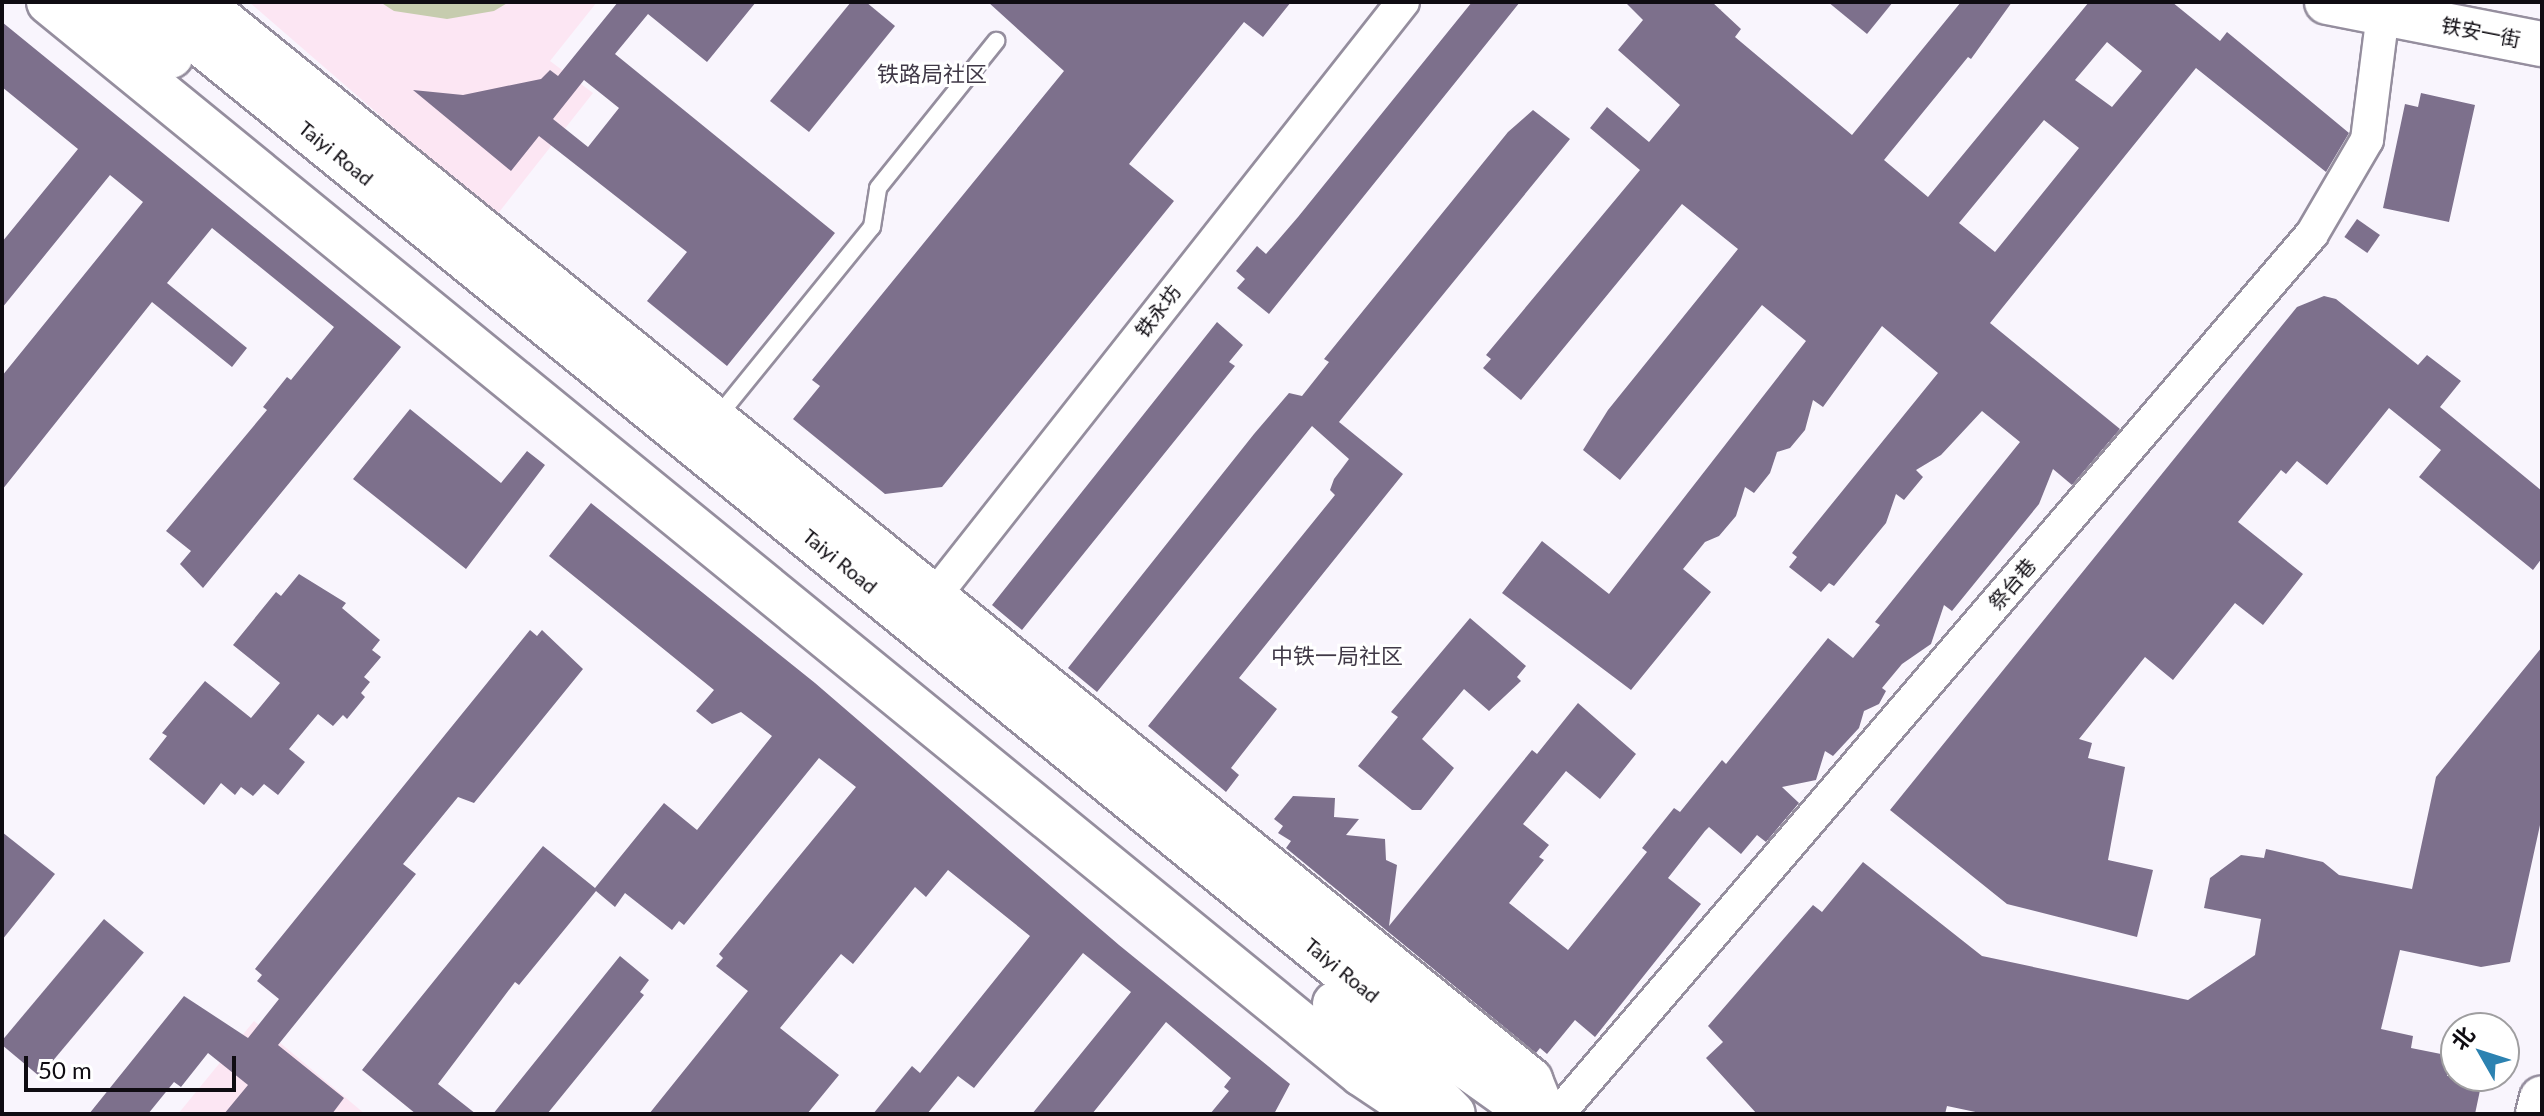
<!DOCTYPE html>
<html>
<head>
<meta charset="utf-8">
<style>
  body { margin:0 }
  #map { position:relative; width:2544px; height:1116px; overflow:hidden; background:#f9f5fd; font-family:Lato,"Noto Sans SC",sans-serif }
  div>[style] { position:absolute }
  [style*='--x'] { left:calc(var(--x)*1px); top:calc(var(--y)*1px); width:calc(var(--w)*1px); rotate:calc(var(--a)*1deg) }
  .education>* { inset:0; background:#fce6f3 }
  .green>* { inset:0; background:#c6ccae }
  .building>* { inset:0; background:#7d708c; transform-origin:0 0 }
  .roads { filter:drop-shadow(2px 0 #958e9e) drop-shadow(-2px 0 #958e9e) drop-shadow(0 2px #958e9e) drop-shadow(0 -2px #958e9e) }
  .lane>* { height:16px; margin:-8px; padding:0 8px; transform-origin:8px; border-radius:8px; background:#fff }
  .street>* { height:32px; margin:-16px; padding:0 16px; transform-origin:16px; border-radius:16px; background:#fff }
  .secondary>* { height:44px; margin:-22px; padding:0 22px; transform-origin:22px; border-radius:22px; background:#fff }
  .primary>* { height:44px; margin:-22px; padding:0 22px; transform-origin:22px; border-radius:22px; background:#fff }
  span { translate:-50% -50%; white-space:nowrap; text-align:center; line-height:1.15; -webkit-text-stroke:6px #fff; paint-order:stroke }
  .street-label { font-size:20px; color:#0f0c12 }
  .neighbourhood-label { font-size:22px; color:#403947 }
  .frame { position:absolute; inset:0; border:4px solid #0f0c12; pointer-events:none }
  .north { position:absolute; left:2440px; top:1012px; width:80px; height:80px; box-sizing:border-box; background:#fff; border:2px solid #9f9ea0; border-radius:50%; rotate:309deg; font-size:22px; font-weight:700; line-height:32px; text-align:center; color:#0f0c12 }
  .north::after { content:''; display:block; margin:auto; width:28px; height:36px; background:#2c82b1; clip-path:polygon(50% 0,100% 100%,50% 72%,0 100%) }
  .scale { position:absolute; left:24px; top:1056px; width:212px; height:36px; box-sizing:border-box; border:4px solid #0f0c12; border-top:0; padding-left:10px; font-size:24px; line-height:28px; white-space:nowrap; color:#0f0c12; -webkit-text-stroke:6px #fff; paint-order:stroke }
</style>
</head>
<body>
<div id="map">
  <div class="education">
    <div style="clip-path:polygon(249px 2px,597px 2px,550px 61px,593px 93px,496px 216px)"></div>
    <div style="clip-path:polygon(254px 1021px,365px 1114px,178px 1114px)"></div>
  </div>
  <div class="green">
    <div style="clip-path:polygon(380px 2px,509px 2px,494px 11px,447px 19px,394px 11px)"></div>
  </div>
  <div class="building">
    <div style="clip-path:polygon(evenodd,618px 2px,756px 2px,707px 62px,648px 14px,615px 54px,835px 233px,727px 366px,647px 301px,687px 252px,539px 136px,511px 171px,413px 90px,463px 95px,541px 79px,550px 70px,558px 76px,618px 2px,584px 80px,619px 108px,588px 147px,553px 119px,584px 80px)"></div>
    <div style="clip-path:polygon(851px 2px,866px 2px,895px 26px,809px 132px,770px 101px)"></div>
    <div style="clip-path:polygon(988px 2px,1291px 2px,1263px 37px,1244px 22px,1129px 164px,1174px 201px,942px 487px,885px 494px,793px 419px,820px 386px,812px 380px,1064px 71px)"></div>
    <div style="clip-path:polygon(1472px 2px,1520px 2px,1269px 314px,1237px 288px,1245px 279px,1236px 271px,1257px 246px,1266px 254px,1298px 217px)"></div>
    <div style="clip-path:polygon(evenodd,1625px 2px,1712px 2px,1741px 29px,1735px 37px,1852px 135px,1961px 2px,2012px 2px,1971px 59px,1968px 57px,1884px 160px,1928px 197px,2089px 2px,2172px 2px,2220px 41px,2227px 32px,2349px 133px,2326px 172px,2196px 68px,1990px 323px,2120px 429px,2072px 485px,2053px 469px,2039px 504px,1952px 611px,1944px 605px,1931px 644px,1902px 664px,1882px 688px,1886px 691px,1879px 704px,1864px 711px,1859px 728px,1833px 756px,1825px 751px,1816px 780px,1782px 787px,1799px 803px,1766px 842px,1757px 835px,1741px 854px,1709px 827px,1705px 831px,1668px 878px,1701px 904px,1595px 1037px,1575px 1020px,1547px 1054px,1540px 1048px,1536px 1053px,1286px 848px,1291px 841px,1278px 833px,1283px 826px,1274px 819px,1293px 796px,1335px 798px,1334px 817px,1359px 819px,1346px 835px,1385px 839px,1386px 860px,1397px 865px,1389px 926px,1532px 750px,1537px 754px,1578px 703px,1636px 754px,1600px 799px,1566px 771px,1523px 824px,1549px 845px,1539px 857px,1544px 860px,1509px 903px,1568px 950px,1647px 852px,1642px 848px,1674px 808px,1680px 812px,1722px 760px,1726px 764px,1828px 638px,1853px 658px,1880px 625px,1875px 622px,2020px 442px,1982px 411px,1941px 455px,1916px 470px,1923px 477px,1904px 500px,1896px 494px,1886px 523px,1834px 586px,1829px 583px,1821px 592px,1789px 567px,1797px 557px,1792px 553px,1938px 373px,1882px 326px,1823px 407px,1813px 400px,1805px 430px,1790px 448px,1777px 452px,1770px 473px,1754px 493px,1745px 487px,1736px 516px,1719px 536px,1705px 542px,1683px 569px,1711px 592px,1631px 690px,1502px 593px,1542px 541px,1609px 594px,1806px 341px,1762px 305px,1620px 480px,1583px 450px,1608px 410px,1738px 249px,1682px 204px,1521px 400px,1483px 368px,1491px 359px,1486px 355px,1640px 170px,1590px 128px,1607px 107px,1649px 142px,1680px 105px,1618px 50px,1643px 20px,1625px 2px,2107px 42px,2142px 71px,2112px 107px,2075px 80px,2107px 42px,1625px 2px,2044px 120px,2079px 148px,1995px 252px,1959px 223px,2044px 120px)"></div>
    <div style="clip-path:polygon(1828px 2px,1893px 2px,1867px 34px)"></div>
    <div style="clip-path:polygon(2px 22px,401px 347px,203px 588px,180px 564px,191px 551px,166px 531px,267px 410px,263px 407px,287px 377px,291px 380px,334px 327px,212px 228px,167px 283px,247px 348px,232px 367px,152px 302px,2px 490px,2px 376px,143px 202px,110px 175px,2px 308px,2px 242px,78px 149px,2px 87px)"></div>
    <div style="clip-path:polygon(2421px 93px,2475px 105px,2449px 222px,2383px 208px,2405px 104px,2418px 107px)"></div>
    <div style="clip-path:polygon(1533px 110px,1570px 139px,1339px 422px,1403px 474px,1239px 678px,1277px 709px,1231px 768px,1239px 775px,1226px 792px,1148px 726px,1335px 495px,1330px 490px,1334px 479px,1349px 459px,1312px 426px,1097px 692px,1068px 668px,1254px 434px,1289px 393px,1302px 396px,1329px 362px,1324px 359px,1508px 132px)"></div>
    <div style="left:2357px;top:219px;width:28px;height:22px;rotate:35deg"></div>
    <div style="clip-path:polygon(2324px 296px,2336px 299px,2418px 365px,2427px 355px,2461px 381px,2440px 407px,2542px 491px,2542px 558px,2533px 570px,2419px 477px,2441px 450px,2389px 408px,2327px 485px,2297px 461px,2286px 474px,2281px 470px,2238px 522px,2303px 574px,2263px 625px,2235px 603px,2173px 680px,2145px 657px,2079px 739px,2092px 743px,2088px 758px,2125px 767px,2108px 860px,2153px 870px,2137px 937px,2007px 904px,1890px 810px,2297px 307px)"></div>
    <div style="clip-path:polygon(1217px 322px,1243px 345px,1229px 362px,1235px 366px,1022px 630px,992px 605px)"></div>
    <div style="clip-path:polygon(410px 409px,501px 483px,527px 451px,545px 465px,466px 569px,353px 479px)"></div>
    <div style="clip-path:polygon(591px 503px,815px 683px,1119px 945px,1290px 1084px,1274px 1114px,1210px 1114px,1229px 1091px,1224px 1087px,1231px 1078px,1166px 1022px,1092px 1114px,1032px 1114px,1131px 992px,1083px 953px,974px 1088px,958px 1076px,927px 1114px,873px 1114px,912px 1066px,920px 1073px,1030px 936px,948px 870px,926px 897px,915px 887px,853px 964px,841px 954px,780px 1028px,839px 1075px,807px 1114px,649px 1114px,748px 991px,716px 966px,723px 958px,719px 954px,856px 787px,819px 758px,684px 925px,679px 921px,672px 930px,625px 893px,615px 907px,596px 891px,519px 985px,515px 982px,438px 1084px,476px 1114px,416px 1114px,362px 1070px,543px 846px,595px 888px,664px 803px,697px 830px,772px 736px,741px 712px,712px 724px,696px 711px,714px 690px,549px 556px)"></div>
    <div style="clip-path:polygon(299px 574px,346px 603px,342px 608px,380px 640px,372px 650px,381px 657px,364px 677px,370px 682px,361px 693px,365px 697px,347px 719px,343px 715px,333px 726px,318px 714px,289px 749px,305px 762px,278px 795px,264px 784px,253px 796px,241px 787px,235px 795px,221px 783px,204px 805px,149px 759px,167px 736px,162px 733px,205px 681px,251px 718px,280px 683px,233px 645px,276px 592px,281px 596px)"></div>
    <div style="clip-path:polygon(1470px 618px,1526px 666px,1517px 677px,1521px 681px,1489px 711px,1464px 689px,1422px 739px,1454px 768px,1421px 810px,1412px 810px,1358px 766px,1398px 717px,1391px 712px)"></div>
    <div style="clip-path:polygon(530px 630px,537px 636px,542px 630px,583px 669px,474px 803px,458px 797px,403px 864px,416px 874px,278px 1045px,344px 1098px,332px 1114px,224px 1114px,248px 1085px,208px 1053px,181px 1087px,174px 1082px,148px 1114px,89px 1114px,184px 996px,248px 1038px,279px 999px,257px 981px,262px 975px,255px 969px)"></div>
    <div style="clip-path:polygon(2542px 647px,2542px 816px,2510px 962px,2481px 967px,2400px 950px,2381px 1029px,2413px 1036px,2411px 1048px,2451px 1056px,2447px 1076px,2483px 1076px,2475px 1114px,1985px 1114px,1947px 1106px,1945px 1114px,1757px 1114px,1706px 1058px,1723px 1042px,1708px 1026px,1813px 905px,1822px 912px,1863px 862px,1982px 956px,2188px 1000px,2255px 955px,2261px 919px,2204px 908px,2210px 878px,2241px 855px,2264px 858px,2266px 849px,2323px 862px,2339px 875px,2412px 889px,2436px 777px)"></div>
    <div style="clip-path:polygon(2px 832px,55px 874px,2px 940px)"></div>
    <div style="left:104px;top:919px;width:52px;height:162px;rotate:40deg"></div>
    <div style="clip-path:polygon(620px 956px,649px 980px,640px 992px,644px 995px,552px 1108px,547px 1114px,493px 1114px)"></div>
  </div>
  <div class="roads">
    <div class="lane">
      <div style="--x:715;--y:420;--w:249;--a:-50.9"></div>
      <div style="--x:872;--y:227;--w:39;--a:-81"></div>
      <div style="--x:878;--y:188;--w:189;--a:-51.2"></div>
    </div>
    <div class="street">
      <div style="--x:921;--y:613;--w:778;--a:-51.73"></div>
      <div style="--x:1558;--y:1114;--w:1159;--a:-49.41"></div>
      <div style="--x:2312;--y:234;--w:109;--a:-59.7"></div>
      <div style="--x:2367;--y:140;--w:127;--a:-82.8"></div>
    </div>
    <div class="secondary">
      <div style="--x:49;--y:2;--w:1695;--a:39.23"></div>
      <div style="--x:1362;--y:1074;--w:72;--a:33.7"></div>
      <div style="--x:199;--y:2;--w:1713;--a:39"></div>
      <div style="--x:1530;--y:1080;--w:37;--a:68"></div>
      <div style="--x:2327;--y:2;--w:219;--a:11.1"></div>
      <div style="--x:2538;--y:1114;--w:16;--a:-76"></div>
    </div>
    <div class="primary">
      <div style="--x:105;--y:2;--w:85;--a:39.3"></div>
      <div style="--x:150;--y:2;--w:1634;--a:39.09"></div>
      <div style="--x:1418;--y:1032;--w:141;--a:35.5"></div>
      <div style="--x:1335;--y:1004;--w:66;--a:39.5"></div>
      <div style="--x:1386;--y:1046;--w:95;--a:45.4"></div>
    </div>
  </div>
  <div class="street-label">
    <span style="left:2481px;top:32px;rotate:11deg">铁安一街</span>
    <span style="left:336px;top:153px;rotate:39deg">Taiyi Road</span>
    <span style="left:1158px;top:311px;rotate:-52deg">铁永坊</span>
    <span style="left:840px;top:561px;rotate:39deg">Taiyi Road</span>
    <span style="left:2012px;top:584px;rotate:-49deg">祭台巷</span>
    <span style="left:1342px;top:970px;rotate:39deg">Taiyi Road</span>
  </div>
  <div class="neighbourhood-label">
    <span style="left:932px;top:74px">铁路局社区</span>
    <span style="left:1337px;top:656px">中铁一局社区</span>
  </div>
  <div class="frame"></div>
  <div class="north">北</div>
  <div class="scale">50 m</div>
</div>
</body>
</html>
